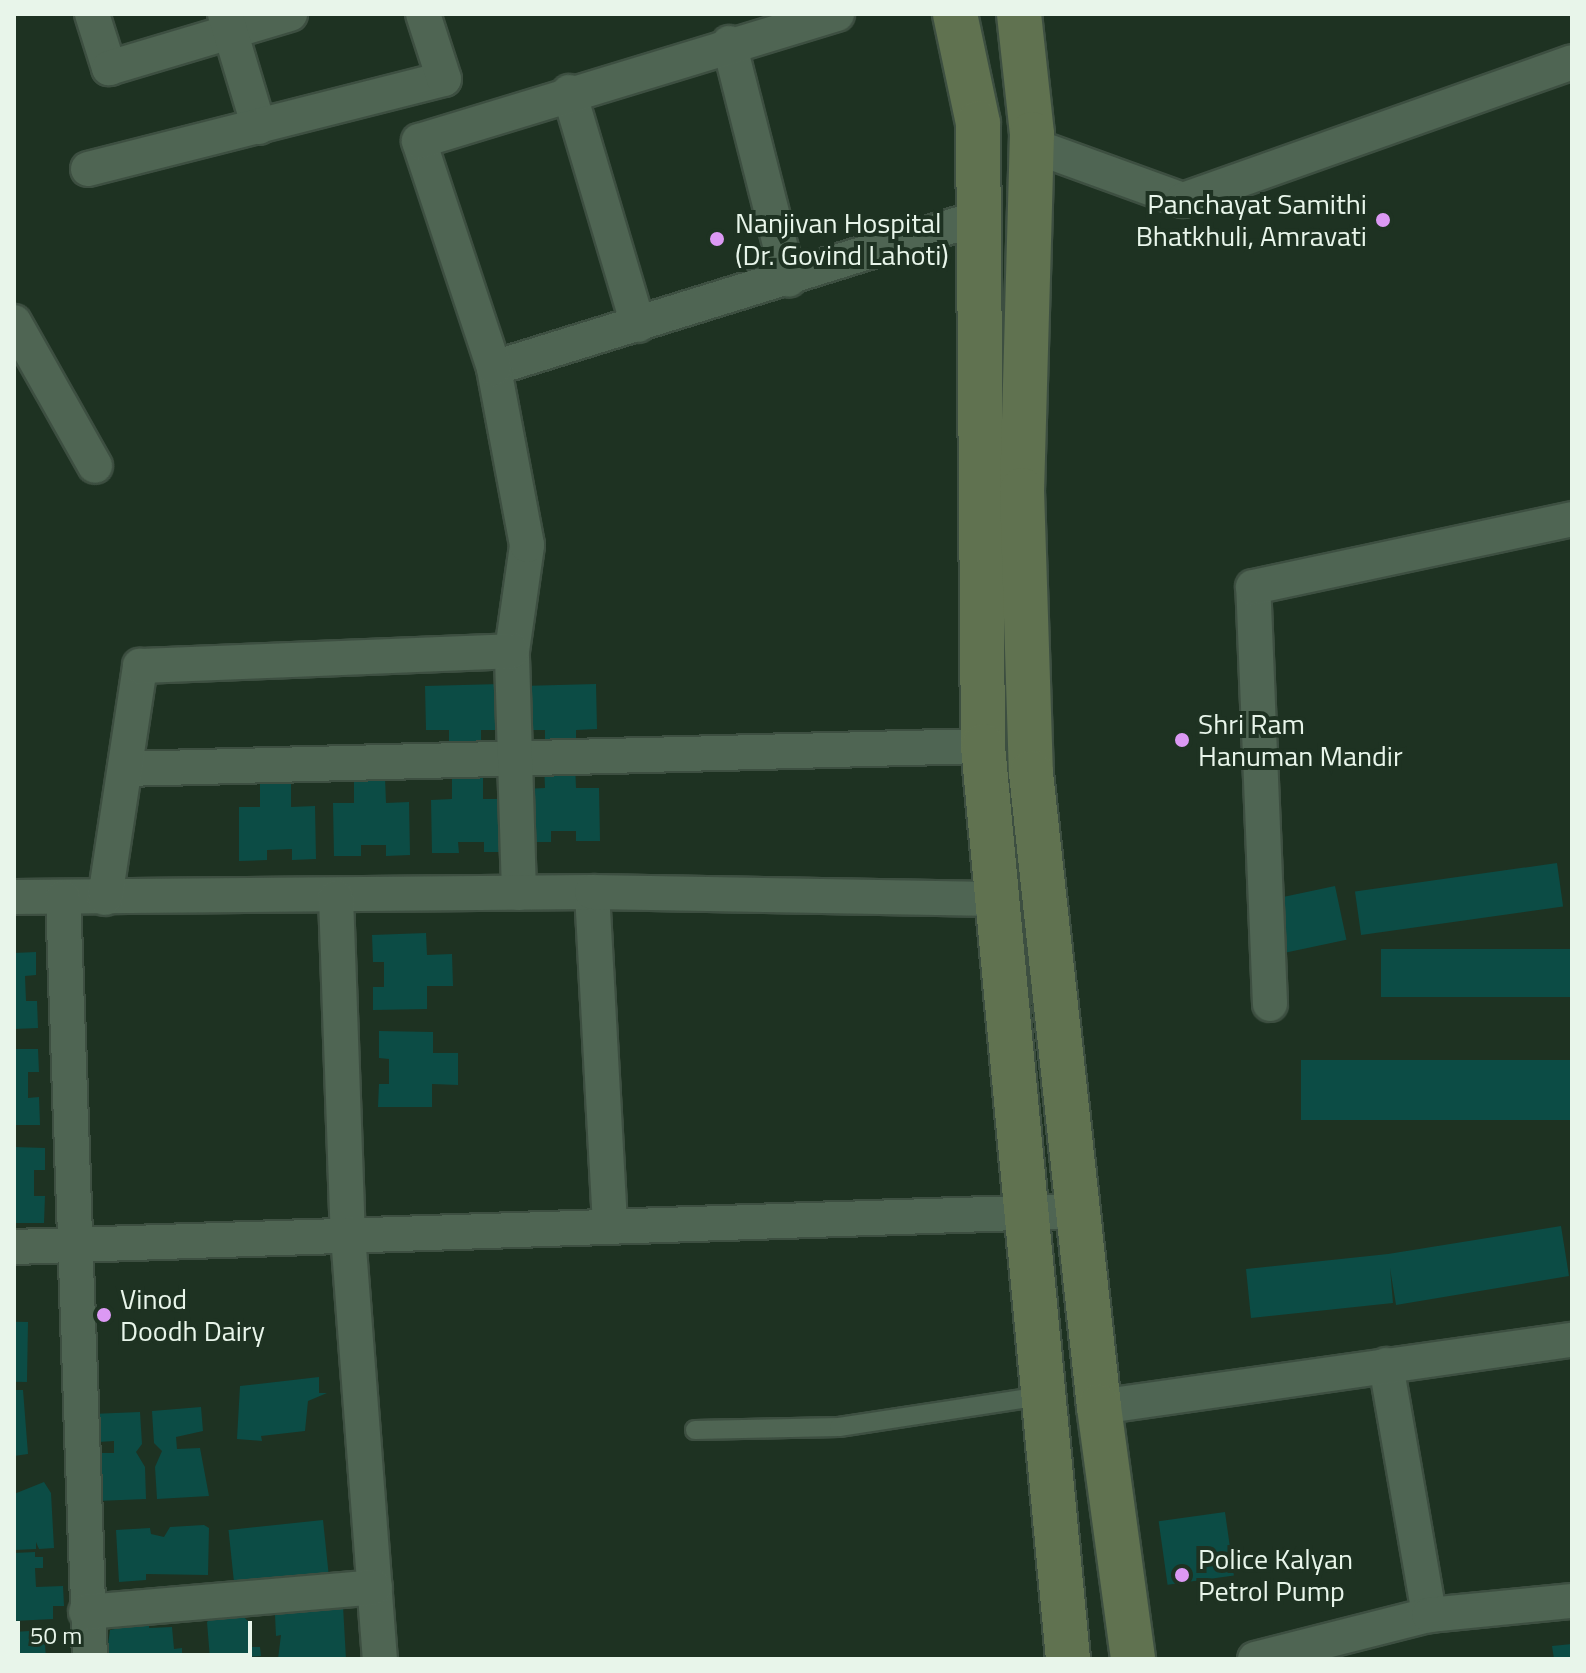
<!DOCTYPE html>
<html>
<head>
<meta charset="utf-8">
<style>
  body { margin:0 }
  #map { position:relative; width:1586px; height:1673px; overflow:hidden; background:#1e3222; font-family:"Titillium Web",sans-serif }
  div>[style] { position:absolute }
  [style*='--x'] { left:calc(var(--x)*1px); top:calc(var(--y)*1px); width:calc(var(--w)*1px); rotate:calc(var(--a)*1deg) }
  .building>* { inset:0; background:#0c4c45; transform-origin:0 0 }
  .roads { filter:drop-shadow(2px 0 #3d4f41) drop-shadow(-2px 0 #3d4f41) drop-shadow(0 2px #3d4f41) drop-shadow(0 -2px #3d4f41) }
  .lane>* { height:18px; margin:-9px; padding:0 9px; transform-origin:9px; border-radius:9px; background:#4f6553 }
  .street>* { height:34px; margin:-17px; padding:0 17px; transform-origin:17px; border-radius:17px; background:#4f6553 }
  .secondary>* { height:44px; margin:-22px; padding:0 22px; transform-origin:22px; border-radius:22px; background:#607250 }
  .dots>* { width:22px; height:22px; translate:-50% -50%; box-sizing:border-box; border:4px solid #1e3222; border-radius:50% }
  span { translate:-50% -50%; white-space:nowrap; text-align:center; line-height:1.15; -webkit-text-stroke:8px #1e3222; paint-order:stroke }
  .poi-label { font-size:28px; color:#e8f5ea }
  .right { translate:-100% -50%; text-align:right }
  .left { translate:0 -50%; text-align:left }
  .frame { position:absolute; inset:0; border:16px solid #e8f5ea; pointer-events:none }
  .scale { position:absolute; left:16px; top:1621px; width:236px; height:36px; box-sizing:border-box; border:4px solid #e8f5ea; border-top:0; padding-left:10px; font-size:24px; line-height:28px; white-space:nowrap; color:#e8f5ea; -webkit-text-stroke:6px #1e3222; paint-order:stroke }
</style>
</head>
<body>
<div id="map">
  <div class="building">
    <div style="clip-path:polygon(501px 684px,502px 730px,481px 730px,481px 755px,449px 756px,449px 730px,426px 730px,425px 686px)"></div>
    <div style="clip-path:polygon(596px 684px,597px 729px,576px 730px,576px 755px,545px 755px,545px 730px,521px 730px,521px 686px)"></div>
    <div style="clip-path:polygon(544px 763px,575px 763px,576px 788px,599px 788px,600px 841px,576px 841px,576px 831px,551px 831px,551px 842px,524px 842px,523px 789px,545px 788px)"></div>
    <div style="clip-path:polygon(452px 774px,483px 774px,483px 799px,507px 799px,507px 852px,484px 852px,484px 842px,458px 842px,459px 853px,432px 853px,431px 800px,452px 799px)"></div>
    <div style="clip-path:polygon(354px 777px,385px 777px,386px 803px,409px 802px,410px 855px,386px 856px,386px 845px,361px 845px,361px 856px,334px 856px,333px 803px,354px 803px)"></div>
    <div style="clip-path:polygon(260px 781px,291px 781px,291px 807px,315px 806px,316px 859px,292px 860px,292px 849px,267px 850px,267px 860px,239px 861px,239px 807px,260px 807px)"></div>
    <div style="left:1557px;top:863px;width:44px;height:204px;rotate:82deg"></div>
    <div style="left:1335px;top:886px;width:55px;height:64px;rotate:78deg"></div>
    <div style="clip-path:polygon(426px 933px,427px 955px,452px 954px,453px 986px,427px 986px,427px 1009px,373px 1010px,373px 987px,384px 987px,384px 962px,373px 962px,372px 935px)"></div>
    <div style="left:1572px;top:949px;width:48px;height:191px;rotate:90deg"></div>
    <div style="clip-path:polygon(36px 952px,36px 975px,25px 976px,26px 1001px,37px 1001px,38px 1028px,14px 1029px,14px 953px)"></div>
    <div style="clip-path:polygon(379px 1031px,433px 1032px,433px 1053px,458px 1053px,458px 1085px,432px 1084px,432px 1107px,378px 1107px,379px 1084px,389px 1084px,389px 1059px,379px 1058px)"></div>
    <div style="clip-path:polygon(14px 1049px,38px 1049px,39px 1072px,28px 1072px,28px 1098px,39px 1097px,40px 1125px,14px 1125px)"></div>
    <div style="left:1572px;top:1060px;width:60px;height:271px;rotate:90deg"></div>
    <div style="clip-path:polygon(14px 1147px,45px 1148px,45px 1170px,34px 1170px,34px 1196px,45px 1196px,44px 1223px,14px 1223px)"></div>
    <div style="clip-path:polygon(1561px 1226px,1569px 1276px,1396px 1305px,1390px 1268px,1393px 1303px,1251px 1318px,1246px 1269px,1388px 1254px)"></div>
    <div style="left:28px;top:1322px;width:60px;height:14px;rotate:91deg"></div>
    <div style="clip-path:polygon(319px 1377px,319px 1393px,327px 1393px,308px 1401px,305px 1431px,261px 1436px,262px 1441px,237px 1439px,240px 1386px)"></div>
    <div style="clip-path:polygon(14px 1390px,23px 1390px,28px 1454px,14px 1456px)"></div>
    <div style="clip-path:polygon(201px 1407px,203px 1431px,176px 1437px,177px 1449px,200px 1448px,209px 1496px,157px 1499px,155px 1467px,162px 1451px,154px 1443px,152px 1411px)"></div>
    <div style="clip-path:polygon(140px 1412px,142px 1444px,136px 1452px,145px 1467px,146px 1499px,97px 1501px,101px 1468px,95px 1468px,95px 1453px,114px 1453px,114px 1441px,98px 1442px,91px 1414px)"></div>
    <div style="clip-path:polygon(44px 1482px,51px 1493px,54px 1548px,39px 1549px,36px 1542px,36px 1549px,14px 1550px,14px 1494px)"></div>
    <div style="left:1225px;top:1512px;width:64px;height:67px;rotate:82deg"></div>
    <div style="left:323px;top:1520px;width:53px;height:95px;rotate:84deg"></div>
    <div style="clip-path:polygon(204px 1525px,209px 1528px,208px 1575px,146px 1574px,146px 1580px,119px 1582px,116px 1530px,150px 1528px,151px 1534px,164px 1537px,170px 1527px)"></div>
    <div style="clip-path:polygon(35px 1552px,35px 1557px,43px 1557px,43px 1568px,35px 1568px,36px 1587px,63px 1586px,64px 1606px,53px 1606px,53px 1619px,14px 1621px,14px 1553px)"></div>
    <div style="clip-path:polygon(343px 1606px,346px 1659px,278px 1659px,281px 1635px,276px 1636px,275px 1615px)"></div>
    <div style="clip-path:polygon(239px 1613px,248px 1621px,251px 1647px,260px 1647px,261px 1656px,210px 1659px,207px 1622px,214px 1615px)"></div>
    <div style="clip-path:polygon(149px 1622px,149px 1628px,172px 1627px,174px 1649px,182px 1648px,182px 1659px,106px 1659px,110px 1630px)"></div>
    <div style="left:44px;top:1630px;width:29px;height:30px;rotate:86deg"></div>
    <div style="clip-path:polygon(1572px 1644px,1572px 1659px,1554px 1659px,1552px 1646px)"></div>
  </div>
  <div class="roads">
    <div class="lane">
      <div style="--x:695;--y:1430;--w:144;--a:-1.2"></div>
      <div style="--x:839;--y:1427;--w:204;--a:-8.7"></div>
    </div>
    <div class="street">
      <div style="--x:92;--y:14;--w:57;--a:72.5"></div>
      <div style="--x:109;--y:68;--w:189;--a:-16.6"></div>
      <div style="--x:225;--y:14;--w:118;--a:73.3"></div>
      <div style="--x:729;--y:43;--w:244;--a:75.8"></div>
      <div style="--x:569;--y:92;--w:243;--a:73.5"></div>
      <div style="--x:1031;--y:145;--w:162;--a:19.9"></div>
      <div style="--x:1183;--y:200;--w:413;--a:-19.5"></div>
      <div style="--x:88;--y:169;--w:367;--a:-14.2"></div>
      <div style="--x:444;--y:79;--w:68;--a:-107.9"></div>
      <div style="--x:14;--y:322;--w:165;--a:60.6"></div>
      <div style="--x:494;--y:368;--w:504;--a:-17.21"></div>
      <div style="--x:125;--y:769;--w:858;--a:-1.54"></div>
      <div style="--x:592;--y:892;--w:334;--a:86.9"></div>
      <div style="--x:519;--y:893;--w:242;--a:-91.7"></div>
      <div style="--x:512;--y:651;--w:107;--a:-81.9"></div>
      <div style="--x:527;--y:545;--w:180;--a:-100.6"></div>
      <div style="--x:494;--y:368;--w:239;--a:-108.3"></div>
      <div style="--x:419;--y:141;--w:437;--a:-16.9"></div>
      <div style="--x:14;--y:897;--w:578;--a:-0.5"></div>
      <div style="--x:592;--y:892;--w:402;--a:1"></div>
      <div style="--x:63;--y:897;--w:762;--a:87.97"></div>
      <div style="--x:336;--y:897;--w:338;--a:88"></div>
      <div style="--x:348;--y:1235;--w:425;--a:85.7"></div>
      <div style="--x:105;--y:898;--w:235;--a:-81.4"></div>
      <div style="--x:140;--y:666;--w:372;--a:-2.3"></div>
      <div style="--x:1270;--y:1004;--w:417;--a:-92.3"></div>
      <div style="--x:1253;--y:587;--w:326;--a:-12"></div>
      <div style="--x:14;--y:1247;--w:1065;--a:-1.94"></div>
      <div style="--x:1386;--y:1365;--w:254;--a:80.2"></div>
      <div style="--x:1099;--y:1407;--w:478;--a:-8.1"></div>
      <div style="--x:86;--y:1612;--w:290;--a:-4.9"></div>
      <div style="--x:1255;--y:1659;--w:179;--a:-14.2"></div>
      <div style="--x:1429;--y:1615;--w:144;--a:-5.6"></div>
    </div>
    <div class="secondary">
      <div style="--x:955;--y:14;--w:111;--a:78.1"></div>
      <div style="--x:978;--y:123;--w:623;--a:89.54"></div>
      <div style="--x:983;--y:746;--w:917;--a:84.68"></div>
      <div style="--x:1019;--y:14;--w:121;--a:83.8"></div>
      <div style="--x:1032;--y:134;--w:356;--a:91.6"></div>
      <div style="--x:1022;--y:490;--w:283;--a:88.2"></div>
      <div style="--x:1031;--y:773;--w:638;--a:83.88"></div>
      <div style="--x:1099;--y:1407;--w:254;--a:82.3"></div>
    </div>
  </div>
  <div class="dots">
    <div style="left:1383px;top:220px;background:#dc99f4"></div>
    <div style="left:717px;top:239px;background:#dc99f4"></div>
    <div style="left:1182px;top:740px;background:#dc99f4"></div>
    <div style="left:104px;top:1315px;background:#dc99f4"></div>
    <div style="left:1182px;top:1575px;background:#dc99f4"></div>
  </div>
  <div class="poi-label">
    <span class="right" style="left:1367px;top:220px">Panchayat Samithi<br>Bhatkhuli, Amravati</span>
    <span class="left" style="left:735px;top:239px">Nanjivan Hospital<br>(Dr. Govind Lahoti)</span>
    <span class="left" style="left:1198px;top:740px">Shri Ram<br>Hanuman Mandir</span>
    <span class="left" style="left:120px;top:1315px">Vinod<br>Doodh Dairy</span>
    <span class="left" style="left:1198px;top:1575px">Police Kalyan<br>Petrol Pump</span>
  </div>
  <div class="frame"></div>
  <div class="scale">50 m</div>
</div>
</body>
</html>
